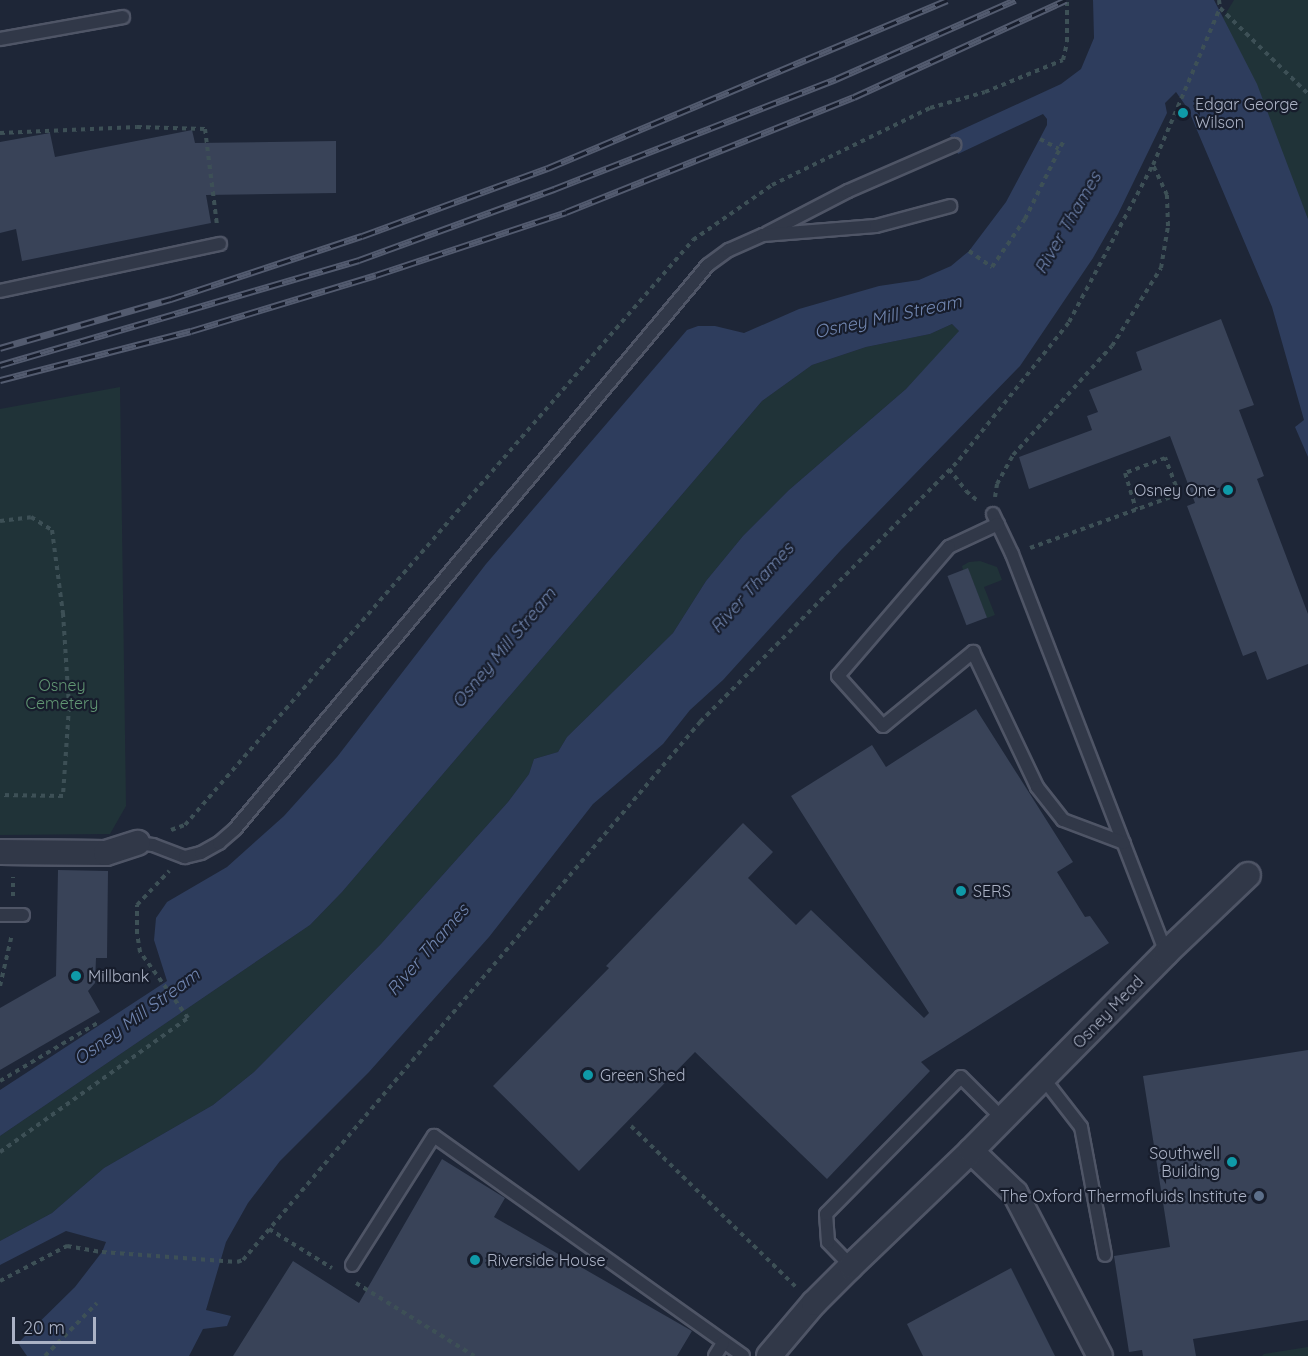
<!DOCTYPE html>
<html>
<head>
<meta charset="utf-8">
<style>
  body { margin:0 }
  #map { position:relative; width:1308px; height:1356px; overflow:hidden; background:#1e2637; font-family:Quicksand,sans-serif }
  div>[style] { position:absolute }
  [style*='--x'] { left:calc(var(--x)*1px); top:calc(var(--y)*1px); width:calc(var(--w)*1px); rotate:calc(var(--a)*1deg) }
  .green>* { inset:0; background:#203338 }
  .water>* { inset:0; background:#2e3d5d }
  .building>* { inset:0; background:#394358; transform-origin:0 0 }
  .path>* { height:4px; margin-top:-2px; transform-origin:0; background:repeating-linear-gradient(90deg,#3d5056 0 4.5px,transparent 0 9px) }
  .roads { filter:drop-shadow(2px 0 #4f5566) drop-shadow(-2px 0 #4f5566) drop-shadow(0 2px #4f5566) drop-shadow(0 -2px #4f5566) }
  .service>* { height:12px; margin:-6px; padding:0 6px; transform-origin:6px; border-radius:6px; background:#313848 }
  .minor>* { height:24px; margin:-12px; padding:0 12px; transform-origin:12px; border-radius:12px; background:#313848 }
  .rail>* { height:7px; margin-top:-3.5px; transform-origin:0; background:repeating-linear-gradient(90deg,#171d2c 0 14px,#535b6f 0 28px); box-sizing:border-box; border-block:2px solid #535b6f }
  .dots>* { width:16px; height:16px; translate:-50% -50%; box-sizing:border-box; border:3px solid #171d2c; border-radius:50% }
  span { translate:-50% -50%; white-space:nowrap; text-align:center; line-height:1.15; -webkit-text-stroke:4.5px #171d2c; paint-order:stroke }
  .poi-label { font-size:16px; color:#abb2c5 }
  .left { translate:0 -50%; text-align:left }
  .right { translate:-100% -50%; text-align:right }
  .park-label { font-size:16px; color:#619673 }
  .street-label { font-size:16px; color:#abb2c5 }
  .water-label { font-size:18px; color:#7186b0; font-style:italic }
  .scale { position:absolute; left:12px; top:1317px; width:84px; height:27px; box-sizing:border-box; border:3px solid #abb2c5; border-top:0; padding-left:8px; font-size:18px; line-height:21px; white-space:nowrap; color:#abb2c5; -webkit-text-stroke:4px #171d2c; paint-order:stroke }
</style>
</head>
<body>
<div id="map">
  <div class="green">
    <div style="clip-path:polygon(1234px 0,1308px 0,1308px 219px,1223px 18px)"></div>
    <div style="clip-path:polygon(952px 324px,959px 331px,956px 336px,906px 389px,789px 490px,743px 536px,706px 581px,673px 633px,567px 737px,558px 752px,534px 759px,529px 774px,508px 802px,381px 944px,254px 1072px,213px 1105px,104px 1168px,52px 1213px,0 1241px,0 1136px,310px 925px,342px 892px,762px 401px,812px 365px,866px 347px,930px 334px)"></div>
    <div style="clip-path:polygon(120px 387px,126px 806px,110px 834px,0 835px,0 409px)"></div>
    <div style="clip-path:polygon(980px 561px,997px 567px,1002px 580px,984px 587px,995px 615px,987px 618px,968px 569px,963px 570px,962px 566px,969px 562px)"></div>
    <div style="clip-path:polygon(1308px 1347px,1308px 1356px,1262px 1356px,1264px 1354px)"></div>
  </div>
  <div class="water">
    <div style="clip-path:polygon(1093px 0,1214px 0,1257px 84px,1308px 219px,1308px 457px,1295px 427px,1304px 420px,1272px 307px,1188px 109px,1176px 92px,1165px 103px,1167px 113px,1118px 214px,1093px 258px,1020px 366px,841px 550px,723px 680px,690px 710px,663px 744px,593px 804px,489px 937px,369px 1072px,280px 1161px,248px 1203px,226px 1242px,206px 1310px,231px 1316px,227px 1326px,203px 1329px,189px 1356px,27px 1356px,18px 1343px,75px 1287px,102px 1252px,106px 1242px,66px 1231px,0 1265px,0 1241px,52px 1213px,104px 1168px,213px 1105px,254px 1072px,381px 944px,508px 802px,529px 774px,534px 759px,558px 752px,567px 737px,673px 633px,706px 581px,743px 536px,789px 490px,906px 389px,959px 331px,952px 324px,930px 334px,866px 347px,812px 365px,762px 401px,342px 892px,310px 925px,0 1136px,0 1090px,167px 981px,154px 940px,156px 918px,167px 902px,227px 867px,284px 816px,337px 757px,486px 564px,687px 330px,698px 326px,715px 326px,744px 333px,799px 309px,879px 286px,919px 280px,951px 266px,969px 251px,1006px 202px,1047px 125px,1047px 119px,1043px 114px,958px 154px,950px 135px,1061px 84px,1081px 69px,1094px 38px)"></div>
  </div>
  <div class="building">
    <div style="clip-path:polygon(192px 130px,195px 143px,336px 141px,336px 193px,206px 195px,211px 223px,22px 261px,16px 229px,0 233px,0 142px,50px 133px,55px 157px)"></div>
    <div style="clip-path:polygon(1221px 319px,1254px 405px,1239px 410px,1264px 476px,1257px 479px,1308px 614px,1308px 664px,1267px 680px,1256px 651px,1243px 656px,1187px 506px,1195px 503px,1170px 436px,1029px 489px,1019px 457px,1092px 430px,1087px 416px,1098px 412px,1089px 390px,1142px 370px,1136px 352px)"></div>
    <div style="left:968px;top:568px;width:53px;height:22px;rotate:69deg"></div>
    <div style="clip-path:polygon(976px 709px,1073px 862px,1057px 872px,1085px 917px,1090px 916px,1109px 943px,921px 1062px,930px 1071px,827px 1179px,695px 1052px,579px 1171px,493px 1086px,609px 968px,606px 966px,743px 823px,773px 852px,748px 878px,796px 925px,811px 910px,924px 1018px,929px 1013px,791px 796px,872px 745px,886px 767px)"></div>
    <div style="clip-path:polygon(58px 870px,108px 871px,107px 958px,96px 958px,95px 983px,88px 991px,100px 1012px,0 1070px,0 1008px,56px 976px)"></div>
    <div style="clip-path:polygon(1308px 1050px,1308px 1320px,1193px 1339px,1196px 1356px,1143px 1356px,1142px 1350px,1129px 1352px,1114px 1256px,1170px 1247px,1143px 1076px)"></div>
    <div style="clip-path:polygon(442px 1159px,505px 1198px,494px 1217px,692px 1331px,677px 1356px,233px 1356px,293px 1261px,359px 1303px)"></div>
    <div style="clip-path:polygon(1011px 1268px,1055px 1356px,923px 1356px,907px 1324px)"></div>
  </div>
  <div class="path">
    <div style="--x:1219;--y:0;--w:8;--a:83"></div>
    <div style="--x:1220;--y:8;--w:123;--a:44.3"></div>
    <div style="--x:0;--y:133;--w:137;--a:-2.5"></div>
    <div style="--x:137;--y:127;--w:68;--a:1.7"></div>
    <div style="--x:205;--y:129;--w:97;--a:82.9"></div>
    <div style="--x:1040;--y:139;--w:21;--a:28"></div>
    <div style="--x:969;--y:251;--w:28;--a:35"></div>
    <div style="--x:992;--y:267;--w:58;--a:-55.5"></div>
    <div style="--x:1025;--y:219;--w:88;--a:-63.7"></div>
    <div style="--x:949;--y:469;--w:28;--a:52"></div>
    <div style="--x:966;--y:491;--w:17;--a:40"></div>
    <div style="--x:995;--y:497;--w:13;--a:-81"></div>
    <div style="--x:997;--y:484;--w:33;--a:-61"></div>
    <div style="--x:1013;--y:455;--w:147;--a:-47.8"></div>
    <div style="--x:1112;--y:346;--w:92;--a:-57.9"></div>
    <div style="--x:1161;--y:268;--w:43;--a:-80.5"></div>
    <div style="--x:1168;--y:226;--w:31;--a:-92"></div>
    <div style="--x:1167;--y:195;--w:33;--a:-115"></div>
    <div style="--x:0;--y:521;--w:31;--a:-7"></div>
    <div style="--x:31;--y:517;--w:25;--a:32"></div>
    <div style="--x:52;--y:530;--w:84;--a:82.5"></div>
    <div style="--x:63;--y:613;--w:94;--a:86.3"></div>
    <div style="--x:69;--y:707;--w:89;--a:93.9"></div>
    <div style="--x:63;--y:796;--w:63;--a:-179.1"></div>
    <div style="--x:1030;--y:548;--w:158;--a:-19.9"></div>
    <div style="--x:1179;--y:494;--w:39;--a:-111"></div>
    <div style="--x:1165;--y:458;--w:43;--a:159.4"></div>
    <div style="--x:1125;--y:473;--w:38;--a:73"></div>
    <div style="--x:171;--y:830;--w:15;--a:-20"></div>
    <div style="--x:185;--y:825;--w:775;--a:-49.03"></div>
    <div style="--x:693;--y:240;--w:96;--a:-34.8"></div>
    <div style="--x:772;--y:185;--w:176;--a:-26"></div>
    <div style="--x:930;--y:108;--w:57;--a:-16.2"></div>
    <div style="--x:985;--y:92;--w:84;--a:-22.3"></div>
    <div style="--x:1063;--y:60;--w:18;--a:-77"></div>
    <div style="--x:1067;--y:42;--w:42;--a:-90"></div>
    <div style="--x:13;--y:896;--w:19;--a:-90"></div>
    <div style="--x:0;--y:986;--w:53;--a:-77"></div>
    <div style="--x:0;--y:1081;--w:115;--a:-30.8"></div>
    <div style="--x:631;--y:1126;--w:231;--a:44.3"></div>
    <div style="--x:0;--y:1152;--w:231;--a:-35.5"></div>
    <div style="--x:188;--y:1018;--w:82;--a:-126"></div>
    <div style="--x:140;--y:952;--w:18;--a:-99"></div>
    <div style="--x:137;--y:934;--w:29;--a:-90"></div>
    <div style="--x:137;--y:905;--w:47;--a:-46.7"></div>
    <div style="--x:269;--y:1229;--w:74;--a:31.8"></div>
    <div style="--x:0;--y:1281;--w:76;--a:-27.6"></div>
    <div style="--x:67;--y:1246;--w:36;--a:10"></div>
    <div style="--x:102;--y:1252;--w:135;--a:4.2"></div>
    <div style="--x:237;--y:1262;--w:6;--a:-18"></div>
    <div style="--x:243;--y:1260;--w:706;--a:-49.65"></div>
    <div style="--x:700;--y:722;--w:368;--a:-45.3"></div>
    <div style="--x:959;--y:460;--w:176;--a:-51.4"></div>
    <div style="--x:1069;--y:322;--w:178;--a:-61.9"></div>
    <div style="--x:1153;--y:165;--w:171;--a:-66.9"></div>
    <div style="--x:356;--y:1283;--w:139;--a:31.7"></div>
    <div style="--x:45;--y:1356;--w:74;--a:-45.5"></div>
  </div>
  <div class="roads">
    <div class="service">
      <div style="--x:0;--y:39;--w:125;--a:-10.1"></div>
      <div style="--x:767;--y:233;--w:91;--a:-27.4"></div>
      <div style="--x:848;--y:191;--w:116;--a:-23.5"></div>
      <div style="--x:0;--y:291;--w:225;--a:-12.1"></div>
      <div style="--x:993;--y:514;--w:44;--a:64.6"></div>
      <div style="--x:1012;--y:554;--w:428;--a:68.9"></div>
      <div style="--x:998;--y:524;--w:54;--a:154.9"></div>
      <div style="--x:949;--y:547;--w:170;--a:130.7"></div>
      <div style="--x:838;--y:676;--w:67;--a:48"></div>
      <div style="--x:883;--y:726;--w:117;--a:-39.4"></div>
      <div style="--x:973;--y:652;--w:149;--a:64.6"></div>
      <div style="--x:1037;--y:787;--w:42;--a:51.8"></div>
      <div style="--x:1063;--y:820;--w:65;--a:20.7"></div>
      <div style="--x:137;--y:843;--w:16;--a:7"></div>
      <div style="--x:153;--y:845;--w:34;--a:21"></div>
      <div style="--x:185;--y:857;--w:16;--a:-14"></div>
      <div style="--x:201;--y:853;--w:21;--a:-29"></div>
      <div style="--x:219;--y:843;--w:21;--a:-41"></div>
      <div style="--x:235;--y:829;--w:736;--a:-50.02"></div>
      <div style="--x:708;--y:265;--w:26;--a:-36"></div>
      <div style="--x:729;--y:250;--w:37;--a:-24"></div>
      <div style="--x:763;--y:235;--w:113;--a:-4.6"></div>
      <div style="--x:876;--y:226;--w:77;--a:-15.1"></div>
      <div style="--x:0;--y:915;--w:23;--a:0"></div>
      <div style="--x:1043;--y:1078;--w:62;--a:52.2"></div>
      <div style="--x:1081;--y:1127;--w:130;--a:79.4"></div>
      <div style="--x:352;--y:1265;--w:153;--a:-57.6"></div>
      <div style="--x:434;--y:1136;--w:379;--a:35.4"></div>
      <div style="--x:851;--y:1266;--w:33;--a:-134"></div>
      <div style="--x:828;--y:1242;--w:28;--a:-94"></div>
      <div style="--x:826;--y:1214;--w:192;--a:-45.4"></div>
      <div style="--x:961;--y:1077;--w:59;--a:45"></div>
      <div style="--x:715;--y:1356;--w:15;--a:-58"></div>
    </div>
    <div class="minor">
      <div style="--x:0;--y:852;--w:106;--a:0.5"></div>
      <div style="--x:106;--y:853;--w:33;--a:-18"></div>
      <div style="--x:971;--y:1151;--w:61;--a:43.7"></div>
      <div style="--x:1015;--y:1193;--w:184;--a:62.5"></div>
      <div style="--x:769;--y:1356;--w:70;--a:-49.7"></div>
      <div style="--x:814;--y:1303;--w:52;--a:-45"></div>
      <div style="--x:851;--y:1266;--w:166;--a:-43.8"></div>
      <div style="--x:971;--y:1151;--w:278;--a:-45.4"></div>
      <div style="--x:1166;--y:953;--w:113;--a:-43.6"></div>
    </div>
  </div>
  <div class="rail">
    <div style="--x:0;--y:348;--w:178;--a:-16"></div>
    <div style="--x:171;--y:299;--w:201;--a:-18.3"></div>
    <div style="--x:362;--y:236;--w:198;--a:-20.1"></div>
    <div style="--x:548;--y:168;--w:433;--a:-22.8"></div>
    <div style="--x:0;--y:365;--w:374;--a:-16.3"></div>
    <div style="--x:359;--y:260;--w:208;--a:-20"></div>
    <div style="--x:554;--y:189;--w:303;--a:-21.3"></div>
    <div style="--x:836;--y:79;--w:196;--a:-23.8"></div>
    <div style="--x:0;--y:380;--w:197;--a:-14.4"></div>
    <div style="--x:191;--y:331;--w:193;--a:-16.8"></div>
    <div style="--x:376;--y:275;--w:200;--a:-18.3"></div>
    <div style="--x:566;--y:212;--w:310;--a:-21.8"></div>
    <div style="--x:854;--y:97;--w:233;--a:-24.6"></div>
  </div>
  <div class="dots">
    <div style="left:1183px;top:113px;background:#0f9aa8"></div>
    <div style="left:1228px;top:490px;background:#0f9aa8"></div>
    <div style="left:961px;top:891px;background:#0f9aa8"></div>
    <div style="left:76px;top:976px;background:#0f9aa8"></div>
    <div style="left:588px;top:1075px;background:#0f9aa8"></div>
    <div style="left:1232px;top:1162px;background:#0f9aa8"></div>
    <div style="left:1259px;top:1196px;background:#5c6f8a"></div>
    <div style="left:475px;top:1260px;background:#0f9aa8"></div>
  </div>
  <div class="poi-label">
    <span class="left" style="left:1195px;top:113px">Edgar George<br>Wilson</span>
    <span class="right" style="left:1216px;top:490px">Osney One</span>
    <span class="left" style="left:973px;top:891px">SERS</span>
    <span class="left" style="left:88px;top:976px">Millbank</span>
    <span class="left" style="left:600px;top:1075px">Green Shed</span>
    <span class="right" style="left:1220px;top:1162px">Southwell<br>Building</span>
    <span class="right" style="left:1247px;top:1196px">The Oxford Thermofluids Institute</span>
    <span class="left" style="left:487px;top:1260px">Riverside House</span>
  </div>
  <div class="park-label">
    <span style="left:62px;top:694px">Osney<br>Cemetery</span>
  </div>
  <div class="street-label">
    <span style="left:1108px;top:1012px;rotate:-46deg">Osney Mead</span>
  </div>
  <div class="water-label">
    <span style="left:1068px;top:223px;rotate:-60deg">River Thames</span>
    <span style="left:888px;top:317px;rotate:-12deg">Osney Mill Stream</span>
    <span style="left:752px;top:588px;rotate:-48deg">River Thames</span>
    <span style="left:504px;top:648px;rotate:-50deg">Osney Mill Stream</span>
    <span style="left:428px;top:950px;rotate:-49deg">River Thames</span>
    <span style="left:137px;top:1017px;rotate:-36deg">Osney Mill Stream</span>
  </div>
  <div class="scale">20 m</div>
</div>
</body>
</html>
